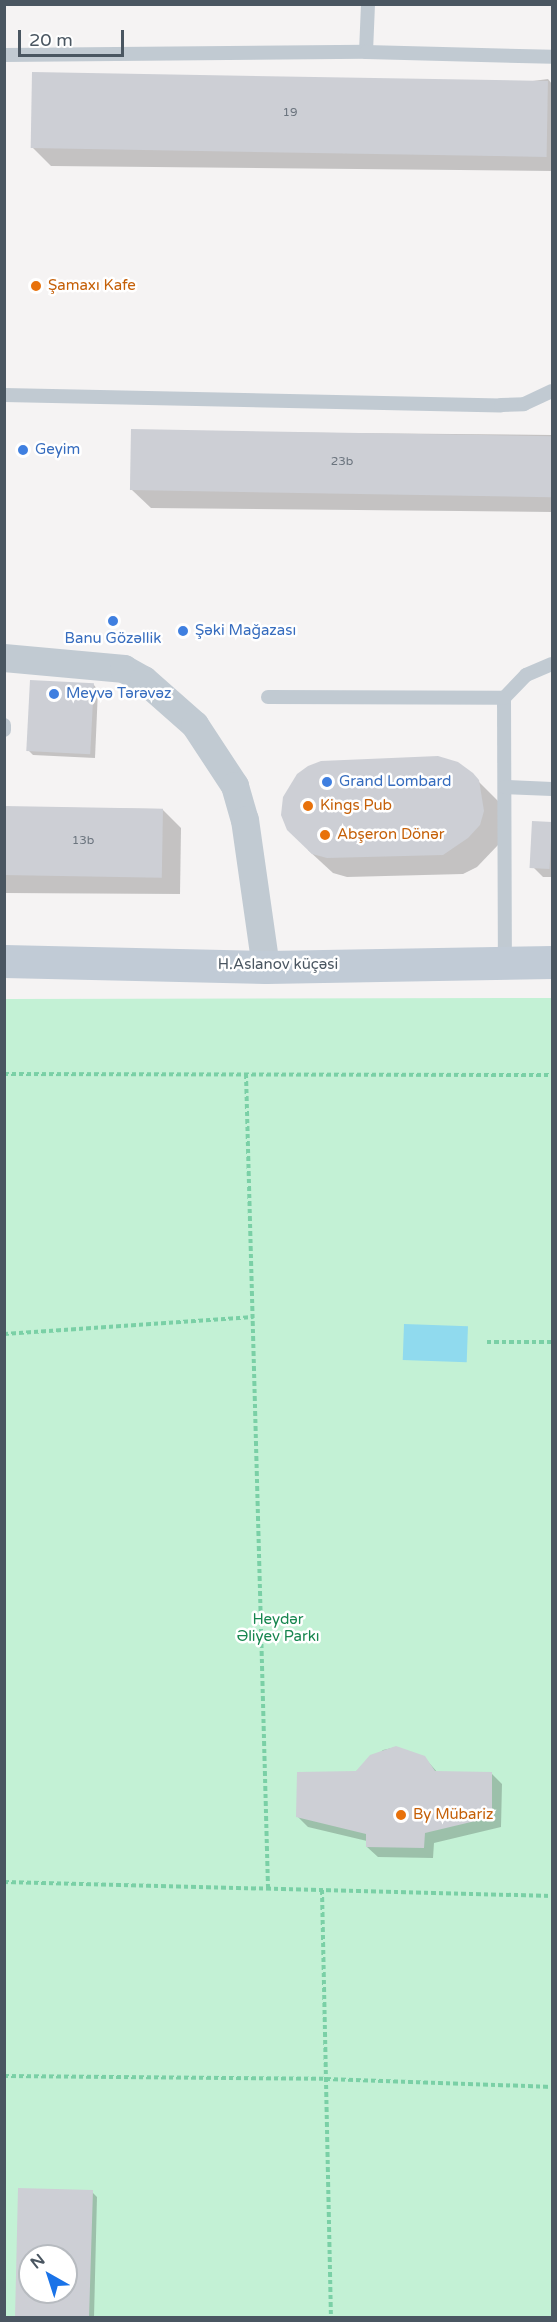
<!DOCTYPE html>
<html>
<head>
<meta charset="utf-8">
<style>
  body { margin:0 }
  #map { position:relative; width:557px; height:2322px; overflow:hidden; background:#f5f3f3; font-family:"Varela Round",sans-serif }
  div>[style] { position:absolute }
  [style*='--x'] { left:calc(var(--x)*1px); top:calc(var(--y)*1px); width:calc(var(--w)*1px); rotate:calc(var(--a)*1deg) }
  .green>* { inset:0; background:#c3f1d5 }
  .water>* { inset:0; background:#90daee; transform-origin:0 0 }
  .shadow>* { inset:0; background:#0003 }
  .building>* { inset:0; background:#cdcfd5; transform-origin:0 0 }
  .path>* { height:4px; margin-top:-2px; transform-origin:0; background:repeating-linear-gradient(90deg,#7ad0a6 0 4.5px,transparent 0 7.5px) }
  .lane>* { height:14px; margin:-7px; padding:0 7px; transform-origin:7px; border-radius:7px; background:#c1cad2 }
  .street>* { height:28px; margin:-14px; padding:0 14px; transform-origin:14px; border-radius:14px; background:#c1cad2 }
  .secondary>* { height:33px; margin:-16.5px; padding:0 16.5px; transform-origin:16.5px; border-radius:16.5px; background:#c1cbd6 }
  .dots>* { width:16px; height:16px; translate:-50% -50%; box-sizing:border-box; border:3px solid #fff; border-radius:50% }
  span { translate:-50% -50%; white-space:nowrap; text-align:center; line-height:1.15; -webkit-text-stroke:5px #fff; paint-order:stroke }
  .number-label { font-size:12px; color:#6b747e }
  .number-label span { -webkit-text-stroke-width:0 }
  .food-label { font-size:15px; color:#c56008 }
  .left { translate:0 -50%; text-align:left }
  .shop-label { font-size:15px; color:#366cbe }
  .street-label { font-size:15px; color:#4a5661 }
  .park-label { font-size:15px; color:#17864f }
  .frame { position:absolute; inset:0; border:6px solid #4a5661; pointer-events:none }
  .north { position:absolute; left:18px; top:2244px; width:60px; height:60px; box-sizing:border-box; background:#fff; border:2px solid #b7bbc0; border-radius:50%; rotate:321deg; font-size:16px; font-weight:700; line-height:24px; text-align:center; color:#4a5661 }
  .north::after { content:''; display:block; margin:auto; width:21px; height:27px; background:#1a73e8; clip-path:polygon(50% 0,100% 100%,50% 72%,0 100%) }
  .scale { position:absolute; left:18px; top:30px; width:106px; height:27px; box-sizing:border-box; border:3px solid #4a5661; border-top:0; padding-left:8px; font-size:18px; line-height:21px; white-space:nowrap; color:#4a5661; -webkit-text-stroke:4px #fff; paint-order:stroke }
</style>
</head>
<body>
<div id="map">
  <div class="green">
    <div style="clip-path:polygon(evenodd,552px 998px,552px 2317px,5px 2317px,4px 999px,552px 998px,30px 2256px,66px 2256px,66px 2292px,30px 2292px,30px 2256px)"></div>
  </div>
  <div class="water">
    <div style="left:404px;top:1324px;width:64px;height:36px;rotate:2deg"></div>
  </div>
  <div class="shadow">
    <div style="clip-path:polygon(548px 79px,552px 84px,552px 171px,51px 166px,33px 148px)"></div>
    <div style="clip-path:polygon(133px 431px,552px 435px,552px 512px,151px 508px,132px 490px)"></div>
    <div style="clip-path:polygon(93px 684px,98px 690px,95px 758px,33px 755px,28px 750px)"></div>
    <div style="clip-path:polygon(478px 781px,498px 801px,499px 844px,477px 867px,463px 874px,347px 877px,333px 873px,308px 850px)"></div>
    <div style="clip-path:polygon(4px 807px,162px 809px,181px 828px,180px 894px,4px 893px)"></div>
    <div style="clip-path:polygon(533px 823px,552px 823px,552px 877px,543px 877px,533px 867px)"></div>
    <div style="clip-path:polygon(396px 1747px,424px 1757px,438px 1773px,492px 1774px,502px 1784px,501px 1827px,434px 1843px,433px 1858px,378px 1857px,367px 1847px,367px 1841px,308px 1827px,298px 1817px,383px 1750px)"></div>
    <div style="clip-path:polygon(evenodd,20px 2190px,92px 2192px,97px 2197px,94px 2318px,17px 2318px,20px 2190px,30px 2256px,66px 2256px,66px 2292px,30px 2292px,30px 2256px)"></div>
  </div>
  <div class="building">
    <div style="left:32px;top:72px;width:516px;height:76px;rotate:1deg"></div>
    <div style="left:131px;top:429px;width:421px;height:61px;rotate:1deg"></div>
    <div style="left:30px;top:680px;width:64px;height:71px;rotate:3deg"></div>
    <div style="clip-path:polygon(438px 756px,458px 762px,473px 773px,479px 780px,484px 811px,480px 825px,468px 838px,443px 855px,327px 858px,312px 854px,287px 830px,281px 815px,283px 797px,297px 774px,308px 766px,321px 761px)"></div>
    <div style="left:4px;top:806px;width:159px;height:69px;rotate:1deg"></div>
    <div style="left:532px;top:821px;width:20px;height:47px;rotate:3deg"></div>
    <div style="clip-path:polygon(396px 1746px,425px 1756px,435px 1771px,492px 1772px,492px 1817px,425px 1833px,424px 1848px,366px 1847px,366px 1834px,296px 1817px,297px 1772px,356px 1771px,370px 1755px)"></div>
    <div style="clip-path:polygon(evenodd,18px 2188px,93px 2190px,89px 2318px,15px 2318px,18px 2188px,30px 2256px,66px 2256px,66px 2292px,30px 2292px,30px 2256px)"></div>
  </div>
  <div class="path">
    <div style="--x:4;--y:1074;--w:548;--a:0.1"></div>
    <div style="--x:246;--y:1074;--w:815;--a:88.45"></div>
    <div style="--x:4;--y:1334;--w:250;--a:-3.9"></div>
    <div style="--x:487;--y:1342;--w:65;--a:0"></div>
    <div style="--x:4;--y:1882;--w:548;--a:1.46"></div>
    <div style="--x:322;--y:1890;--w:428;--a:88.8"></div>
    <div style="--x:4;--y:2076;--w:322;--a:0.5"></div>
    <div style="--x:326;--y:2079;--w:226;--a:2"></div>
  </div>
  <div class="lane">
    <div style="--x:366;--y:52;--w:48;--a:-87.6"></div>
    <div style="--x:4;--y:55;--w:362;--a:-0.5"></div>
    <div style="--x:366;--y:52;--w:186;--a:1.5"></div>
    <div style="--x:4;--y:395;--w:497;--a:1.2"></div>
    <div style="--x:501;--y:405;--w:23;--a:-2"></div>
    <div style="--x:524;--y:404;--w:31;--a:-25"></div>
    <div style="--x:268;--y:697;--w:236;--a:0.2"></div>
    <div style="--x:504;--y:698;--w:265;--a:89.8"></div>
    <div style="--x:504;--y:698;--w:32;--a:-46"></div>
    <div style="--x:526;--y:675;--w:28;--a:-23"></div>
    <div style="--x:4;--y:725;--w:5;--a:90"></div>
    <div style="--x:505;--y:787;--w:47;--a:2.4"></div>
  </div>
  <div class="street">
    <div style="--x:4;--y:658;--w:121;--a:5.2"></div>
    <div style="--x:124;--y:669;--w:23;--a:29"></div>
    <div style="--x:144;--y:680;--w:68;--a:41.4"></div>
    <div style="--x:195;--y:725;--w:73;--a:56.7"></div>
    <div style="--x:235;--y:786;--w:35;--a:74"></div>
    <div style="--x:245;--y:820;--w:148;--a:81.9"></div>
  </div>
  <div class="secondary">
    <div style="--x:4;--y:961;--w:262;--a:1.3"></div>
    <div style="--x:266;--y:967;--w:286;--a:-1"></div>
  </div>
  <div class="dots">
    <div style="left:36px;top:286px;background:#e8710a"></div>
    <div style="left:23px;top:450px;background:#3f7fe0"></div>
    <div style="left:113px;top:621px;background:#3f7fe0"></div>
    <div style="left:183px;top:631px;background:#3f7fe0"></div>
    <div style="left:54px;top:694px;background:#3f7fe0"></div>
    <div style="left:327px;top:782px;background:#3f7fe0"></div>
    <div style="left:308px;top:806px;background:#e8710a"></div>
    <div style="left:325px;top:835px;background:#e8710a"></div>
    <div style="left:401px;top:1815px;background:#e8710a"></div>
  </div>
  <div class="number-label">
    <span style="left:290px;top:113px">19</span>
    <span style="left:342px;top:462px">23b</span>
    <span style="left:83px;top:841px">13b</span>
  </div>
  <div class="food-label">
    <span class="left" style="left:48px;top:286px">Şamaxı Kafe</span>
    <span class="left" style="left:320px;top:806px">Kings Pub</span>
    <span class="left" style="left:337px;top:835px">Abşeron Dönər</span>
    <span class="left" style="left:413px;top:1815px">By Mübariz</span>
  </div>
  <div class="shop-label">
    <span class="left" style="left:35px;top:450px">Geyim</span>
    <span class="left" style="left:195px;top:631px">Şəki Mağazası</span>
    <span style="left:113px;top:639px">Banu Gözəllik</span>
    <span class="left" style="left:66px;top:694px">Meyvə Tərəvəz</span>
    <span class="left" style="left:339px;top:782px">Grand Lombard</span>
  </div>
  <div class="street-label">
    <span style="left:278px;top:965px">H.Aslanov küçəsi</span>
  </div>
  <div class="park-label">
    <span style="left:278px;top:1628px">Heydər<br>Əliyev Parkı</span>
  </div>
  <div class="frame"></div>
  <div class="north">N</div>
  <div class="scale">20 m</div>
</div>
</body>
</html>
